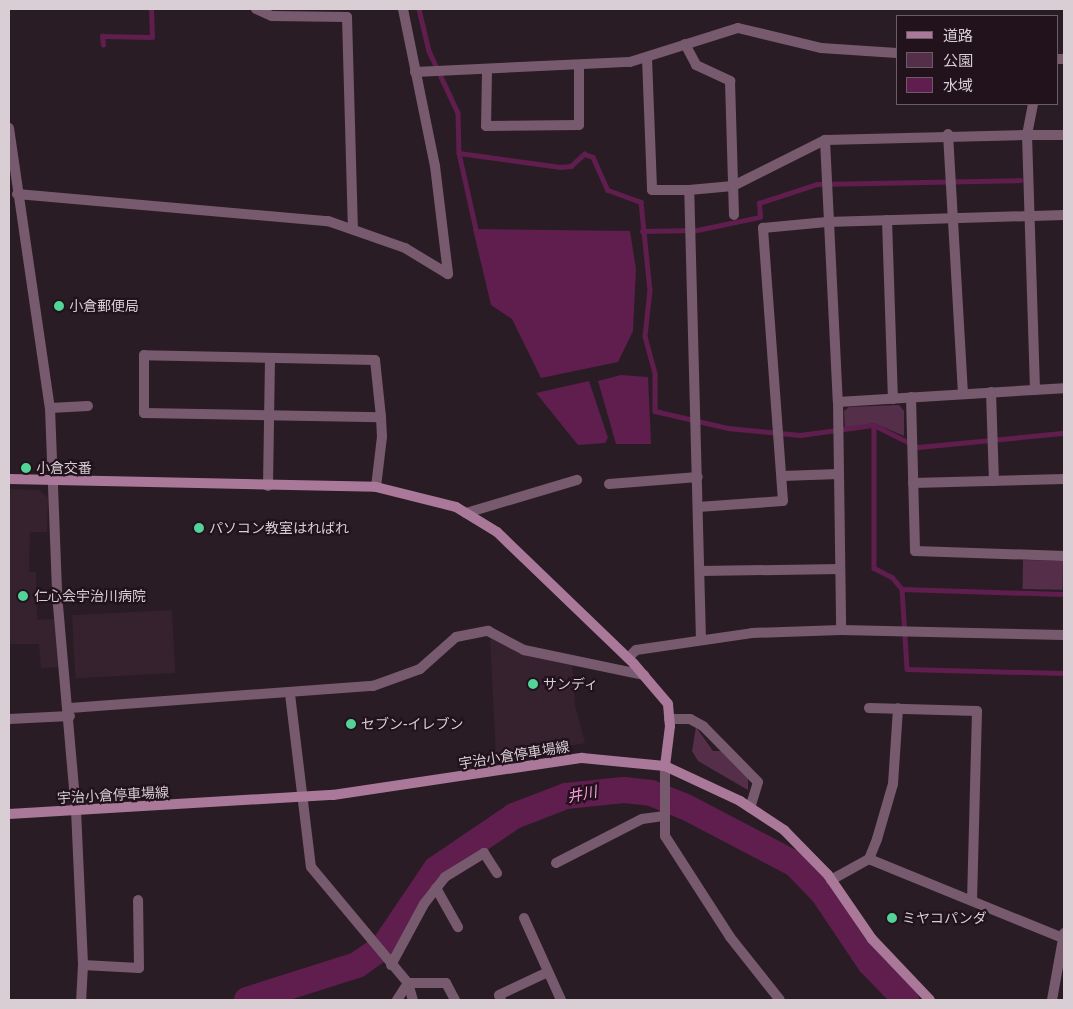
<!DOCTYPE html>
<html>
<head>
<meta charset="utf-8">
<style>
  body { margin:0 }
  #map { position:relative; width:1073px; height:1009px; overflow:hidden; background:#2a1c25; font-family:"Noto Sans","Noto Sans JP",sans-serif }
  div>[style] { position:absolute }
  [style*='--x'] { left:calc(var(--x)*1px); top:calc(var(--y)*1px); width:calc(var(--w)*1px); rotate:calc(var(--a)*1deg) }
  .built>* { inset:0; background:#36222f; transform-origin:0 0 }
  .green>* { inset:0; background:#552f49; transform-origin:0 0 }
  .water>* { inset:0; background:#5f1e4d }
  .stream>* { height:4.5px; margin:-2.25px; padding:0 2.25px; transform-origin:2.25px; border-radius:2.25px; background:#5f1e4d }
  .river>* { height:26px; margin:-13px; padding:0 13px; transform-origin:13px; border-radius:13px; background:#5f1e4d }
  .street>* { height:10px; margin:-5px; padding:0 5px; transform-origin:5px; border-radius:5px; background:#785a6e }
  .secondary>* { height:10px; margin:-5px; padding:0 5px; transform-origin:5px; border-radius:5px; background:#aa7999 }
  .dots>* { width:14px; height:14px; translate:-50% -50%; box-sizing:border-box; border:2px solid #21121c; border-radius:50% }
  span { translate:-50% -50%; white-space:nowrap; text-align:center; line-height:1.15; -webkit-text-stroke:4.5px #21121c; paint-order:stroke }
  .poi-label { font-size:14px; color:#d8ced4 }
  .left { translate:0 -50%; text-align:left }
  .street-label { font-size:14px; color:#d8ced4 }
  .water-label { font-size:15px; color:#fd9cde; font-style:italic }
  .frame { position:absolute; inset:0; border:10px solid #d8ced4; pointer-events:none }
  .legend { position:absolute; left:896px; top:15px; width:162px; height:90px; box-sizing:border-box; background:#21121c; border:1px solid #6a5d66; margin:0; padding:6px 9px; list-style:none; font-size:15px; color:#d8ced4 }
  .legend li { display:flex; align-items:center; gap:10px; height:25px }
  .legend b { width:25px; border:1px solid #6a5d66 }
</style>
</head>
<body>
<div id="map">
  <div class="built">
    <div style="clip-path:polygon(9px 489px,39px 490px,48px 498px,47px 532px,30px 532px,29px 572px,36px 572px,37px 620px,55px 619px,61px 667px,41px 668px,39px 644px,9px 644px)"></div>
    <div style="left:172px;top:610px;width:63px;height:100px;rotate:87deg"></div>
    <div style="clip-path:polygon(490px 638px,518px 652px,572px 662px,575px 705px,585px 743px,496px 758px)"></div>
  </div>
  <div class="green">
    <div style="clip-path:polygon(899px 405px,904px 411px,904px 436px,874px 423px,845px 429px,844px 411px,849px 407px)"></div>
    <div style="left:1023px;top:560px;width:40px;height:29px;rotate:1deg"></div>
    <div style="clip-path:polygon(696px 727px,713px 751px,721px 751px,748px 777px,748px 790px,698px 761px,692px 751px)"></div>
  </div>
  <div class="water">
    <div style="clip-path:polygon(473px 229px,630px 231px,636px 269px,633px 331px,618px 362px,541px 378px,512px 319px,491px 305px)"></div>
    <div style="clip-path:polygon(621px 375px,648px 377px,651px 444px,616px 444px,598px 381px)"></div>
    <div style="clip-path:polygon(589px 381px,608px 438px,605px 443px,578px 445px,536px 393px)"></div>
  </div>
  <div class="stream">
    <div style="--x:419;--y:9;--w:43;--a:76.6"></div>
    <div style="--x:429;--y:51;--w:68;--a:64.9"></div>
    <div style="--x:458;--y:113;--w:40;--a:88.6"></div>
    <div style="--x:459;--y:153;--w:102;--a:7.9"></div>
    <div style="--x:560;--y:167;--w:11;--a:-5"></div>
    <div style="--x:571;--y:166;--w:18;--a:-43"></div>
    <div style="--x:584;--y:154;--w:9;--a:18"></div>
    <div style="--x:593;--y:157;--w:36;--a:66"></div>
    <div style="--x:608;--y:190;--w:35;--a:20"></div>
    <div style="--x:641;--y:202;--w:88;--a:84.2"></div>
    <div style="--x:650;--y:290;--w:46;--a:96.2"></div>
    <div style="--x:645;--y:336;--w:39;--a:75"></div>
    <div style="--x:655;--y:374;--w:37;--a:90"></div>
    <div style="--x:655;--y:411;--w:75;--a:13.1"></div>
    <div style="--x:728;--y:428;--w:72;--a:5.6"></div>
    <div style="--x:800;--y:435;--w:75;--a:-7.7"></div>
    <div style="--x:874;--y:425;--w:49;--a:26.6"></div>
    <div style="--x:918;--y:447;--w:147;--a:-5.5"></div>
    <div style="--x:103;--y:45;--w:9;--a:-96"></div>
    <div style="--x:102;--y:36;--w:50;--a:1.1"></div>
    <div style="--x:152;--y:37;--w:28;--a:-92"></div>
    <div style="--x:459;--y:153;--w:78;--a:77.4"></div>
    <div style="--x:642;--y:231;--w:55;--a:-1"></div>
    <div style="--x:697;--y:230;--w:64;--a:-11.7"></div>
    <div style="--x:760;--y:217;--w:14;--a:-94"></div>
    <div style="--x:759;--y:203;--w:61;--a:-18.1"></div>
    <div style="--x:817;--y:184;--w:203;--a:-1.1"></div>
    <div style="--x:874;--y:425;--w:143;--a:90"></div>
    <div style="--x:874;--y:568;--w:20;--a:27"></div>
    <div style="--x:892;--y:577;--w:16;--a:50"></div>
    <div style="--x:902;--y:589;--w:80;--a:86.4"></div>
    <div style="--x:907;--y:669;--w:157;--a:1.5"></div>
    <div style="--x:902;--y:589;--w:162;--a:1.8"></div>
  </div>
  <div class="river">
    <div style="--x:247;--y:1000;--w:115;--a:-17.7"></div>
    <div style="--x:357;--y:965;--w:33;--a:-35"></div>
    <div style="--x:384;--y:946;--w:93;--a:-56"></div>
    <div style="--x:436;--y:869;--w:94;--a:-34.2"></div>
    <div style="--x:514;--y:816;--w:56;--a:-21"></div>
    <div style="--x:566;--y:796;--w:58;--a:-5.9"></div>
    <div style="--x:624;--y:790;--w:27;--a:6"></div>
    <div style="--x:651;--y:793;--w:35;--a:22"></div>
    <div style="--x:684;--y:806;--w:125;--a:27.6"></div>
    <div style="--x:795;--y:864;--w:40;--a:46"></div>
    <div style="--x:823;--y:893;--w:84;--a:56.1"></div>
    <div style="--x:870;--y:963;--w:52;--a:45.8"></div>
  </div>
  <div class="street">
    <div style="--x:256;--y:9;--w:17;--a:24"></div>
    <div style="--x:272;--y:16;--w:75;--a:0.8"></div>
    <div style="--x:347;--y:17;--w:210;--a:88.4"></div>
    <div style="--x:403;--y:9;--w:160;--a:78.5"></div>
    <div style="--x:435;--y:166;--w:109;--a:83.1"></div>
    <div style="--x:685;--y:44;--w:24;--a:62"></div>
    <div style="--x:696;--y:65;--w:38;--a:25"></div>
    <div style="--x:730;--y:81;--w:134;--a:88.3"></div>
    <div style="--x:647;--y:58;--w:132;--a:87.8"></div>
    <div style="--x:652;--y:190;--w:37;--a:0"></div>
    <div style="--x:1057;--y:59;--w:7;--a:0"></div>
    <div style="--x:487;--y:71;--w:55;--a:91"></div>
    <div style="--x:486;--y:126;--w:93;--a:-0.6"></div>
    <div style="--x:579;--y:125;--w:59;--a:-90"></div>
    <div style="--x:415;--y:72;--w:215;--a:-2.7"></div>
    <div style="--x:630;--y:62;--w:113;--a:-17.5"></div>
    <div style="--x:738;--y:28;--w:85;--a:13.5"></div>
    <div style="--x:821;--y:48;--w:76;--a:3.8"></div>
    <div style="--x:1033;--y:104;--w:32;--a:101"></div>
    <div style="--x:1027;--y:135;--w:37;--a:0"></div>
    <div style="--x:9;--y:128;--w:283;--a:81.7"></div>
    <div style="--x:50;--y:408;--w:186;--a:87.8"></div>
    <div style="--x:57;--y:594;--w:217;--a:85"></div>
    <div style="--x:76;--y:810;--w:155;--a:87.4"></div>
    <div style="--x:83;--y:965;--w:35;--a:93"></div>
    <div style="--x:948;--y:134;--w:260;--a:86.7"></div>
    <div style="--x:825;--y:140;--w:262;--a:87.2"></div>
    <div style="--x:838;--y:402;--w:228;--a:89.2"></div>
    <div style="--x:17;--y:194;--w:312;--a:5"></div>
    <div style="--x:328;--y:221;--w:82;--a:19.3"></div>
    <div style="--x:405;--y:248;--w:50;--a:31.2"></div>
    <div style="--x:887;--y:220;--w:179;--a:88.1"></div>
    <div style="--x:991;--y:392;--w:89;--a:88.1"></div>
    <div style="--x:911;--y:397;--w:154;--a:88.5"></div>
    <div style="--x:915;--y:551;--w:149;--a:1.9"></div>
    <div style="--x:838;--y:402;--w:226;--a:-3.5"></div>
    <div style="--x:50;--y:408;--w:38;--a:-3"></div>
    <div style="--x:782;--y:476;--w:57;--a:-2"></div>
    <div style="--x:913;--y:483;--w:151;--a:-1.5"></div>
    <div style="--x:609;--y:484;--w:89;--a:-4.5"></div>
    <div style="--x:268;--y:486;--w:128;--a:-89.1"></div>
    <div style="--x:376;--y:487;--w:50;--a:-83.2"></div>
    <div style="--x:382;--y:437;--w:20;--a:-93"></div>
    <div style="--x:381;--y:417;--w:57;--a:-96"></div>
    <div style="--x:375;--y:360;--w:231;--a:-178.8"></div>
    <div style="--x:144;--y:355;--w:58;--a:90"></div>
    <div style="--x:144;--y:413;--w:237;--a:1"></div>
    <div style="--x:698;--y:507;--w:85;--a:-4"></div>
    <div style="--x:783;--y:501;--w:274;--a:-94.2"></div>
    <div style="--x:763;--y:228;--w:64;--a:-5.4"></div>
    <div style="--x:827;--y:222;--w:237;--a:-1.7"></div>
    <div style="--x:466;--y:513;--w:116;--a:-16.6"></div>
    <div style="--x:700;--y:571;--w:140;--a:-0.8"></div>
    <div style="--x:701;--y:640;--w:450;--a:-91.5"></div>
    <div style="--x:689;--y:190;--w:44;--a:-5.2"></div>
    <div style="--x:733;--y:186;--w:103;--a:-26.6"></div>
    <div style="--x:825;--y:140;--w:202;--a:-1.4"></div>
    <div style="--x:1027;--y:135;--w:255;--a:88.2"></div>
    <div style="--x:628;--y:658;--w:11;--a:-45"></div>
    <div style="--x:636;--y:650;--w:117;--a:-8.3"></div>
    <div style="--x:752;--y:633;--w:89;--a:-1.9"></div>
    <div style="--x:841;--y:630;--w:223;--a:1.3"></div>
    <div style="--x:290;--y:694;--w:174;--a:83.1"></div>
    <div style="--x:311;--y:867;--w:151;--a:50.1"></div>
    <div style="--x:408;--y:983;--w:38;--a:0"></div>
    <div style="--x:446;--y:983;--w:19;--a:62"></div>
    <div style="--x:70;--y:708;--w:304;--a:-4.2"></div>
    <div style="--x:373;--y:686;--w:50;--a:-19.9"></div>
    <div style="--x:420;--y:669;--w:48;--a:-41.6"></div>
    <div style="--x:456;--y:637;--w:33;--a:-11"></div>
    <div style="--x:488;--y:631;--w:41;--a:27.8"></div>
    <div style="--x:524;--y:650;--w:123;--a:11.8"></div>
    <div style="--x:869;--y:708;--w:108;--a:1.6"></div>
    <div style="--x:977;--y:711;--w:189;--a:91.5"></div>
    <div style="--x:9;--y:719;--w:61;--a:-2.8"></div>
    <div style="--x:669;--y:719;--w:21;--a:0"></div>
    <div style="--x:690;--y:719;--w:15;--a:28"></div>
    <div style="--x:703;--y:726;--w:78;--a:45.5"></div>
    <div style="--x:758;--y:782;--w:27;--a:107"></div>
    <div style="--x:665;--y:766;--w:70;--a:90"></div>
    <div style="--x:665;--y:836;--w:120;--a:57.2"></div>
    <div style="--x:730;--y:937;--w:80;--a:51.6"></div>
    <div style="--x:869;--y:859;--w:209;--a:22.2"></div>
    <div style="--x:556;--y:863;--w:97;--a:-27.1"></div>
    <div style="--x:642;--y:819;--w:21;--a:-8"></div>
    <div style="--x:831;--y:880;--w:43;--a:-28.9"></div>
    <div style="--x:869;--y:859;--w:22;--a:-68"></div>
    <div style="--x:877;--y:839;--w:57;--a:-73.8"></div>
    <div style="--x:893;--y:784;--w:76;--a:-86.2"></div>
    <div style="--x:436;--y:888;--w:45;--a:60.6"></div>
    <div style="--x:524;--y:918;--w:90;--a:65.7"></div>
    <div style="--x:83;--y:965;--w:56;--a:3.1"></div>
    <div style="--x:139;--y:968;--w:68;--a:-90.8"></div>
    <div style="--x:391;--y:965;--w:69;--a:-61.6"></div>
    <div style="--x:424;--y:904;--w:34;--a:-52"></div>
    <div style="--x:445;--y:877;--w:46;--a:-31.6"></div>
    <div style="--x:484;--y:853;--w:24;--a:57"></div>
    <div style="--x:397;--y:1000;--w:20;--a:-57"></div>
    <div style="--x:408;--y:983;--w:18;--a:74"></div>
    <div style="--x:501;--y:1000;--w:5;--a:-112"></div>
    <div style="--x:499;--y:995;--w:54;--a:-25.1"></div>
    <div style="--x:1052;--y:1000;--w:68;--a:-79.8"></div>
  </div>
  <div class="secondary">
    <div style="--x:9;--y:479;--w:367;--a:1.2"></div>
    <div style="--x:376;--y:487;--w:82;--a:14"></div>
    <div style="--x:456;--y:507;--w:48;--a:31.4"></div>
    <div style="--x:497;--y:532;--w:190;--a:43.9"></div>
    <div style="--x:634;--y:664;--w:52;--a:49.6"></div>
    <div style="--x:668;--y:704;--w:22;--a:85"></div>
    <div style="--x:670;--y:726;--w:40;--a:97.1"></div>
    <div style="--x:9;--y:814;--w:325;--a:-3.4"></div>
    <div style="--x:333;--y:795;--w:252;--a:-8.5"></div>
    <div style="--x:582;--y:758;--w:83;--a:5.5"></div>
    <div style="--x:665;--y:766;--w:83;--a:25"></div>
    <div style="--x:740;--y:801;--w:53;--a:33.4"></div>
    <div style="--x:784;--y:830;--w:63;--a:45.6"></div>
    <div style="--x:828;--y:875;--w:78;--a:55.5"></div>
    <div style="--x:872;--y:939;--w:84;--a:46.4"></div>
  </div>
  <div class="dots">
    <div style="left:59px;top:306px;background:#52d397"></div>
    <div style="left:26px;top:468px;background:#52d397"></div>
    <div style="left:199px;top:528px;background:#52d397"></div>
    <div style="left:23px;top:596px;background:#52d397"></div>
    <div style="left:533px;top:684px;background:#52d397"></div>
    <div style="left:351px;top:724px;background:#52d397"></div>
    <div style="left:892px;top:918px;background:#52d397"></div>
  </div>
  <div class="poi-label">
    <span class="left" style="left:69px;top:306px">小倉郵便局</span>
    <span class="left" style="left:36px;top:468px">小倉交番</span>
    <span class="left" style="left:209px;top:528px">パソコン教室はればれ</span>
    <span class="left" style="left:34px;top:596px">仁心会宇治川病院</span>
    <span class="left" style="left:543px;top:684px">サンディ</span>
    <span class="left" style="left:361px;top:724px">セブン-イレブン</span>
    <span class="left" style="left:902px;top:918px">ミヤコパンダ</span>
  </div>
  <div class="street-label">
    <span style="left:514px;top:755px;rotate:-9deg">宇治小倉停車場線</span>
    <span style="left:113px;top:795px;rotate:-3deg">宇治小倉停車場線</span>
  </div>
  <div class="water-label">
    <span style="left:582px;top:794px;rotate:-11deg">井川</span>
  </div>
  <div class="frame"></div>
  <ul class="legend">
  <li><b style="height:6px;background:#aa7999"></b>道路</li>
  <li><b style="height:14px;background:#552f49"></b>公園</li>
  <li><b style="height:14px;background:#5f1e4d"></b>水域</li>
  </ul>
</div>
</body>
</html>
